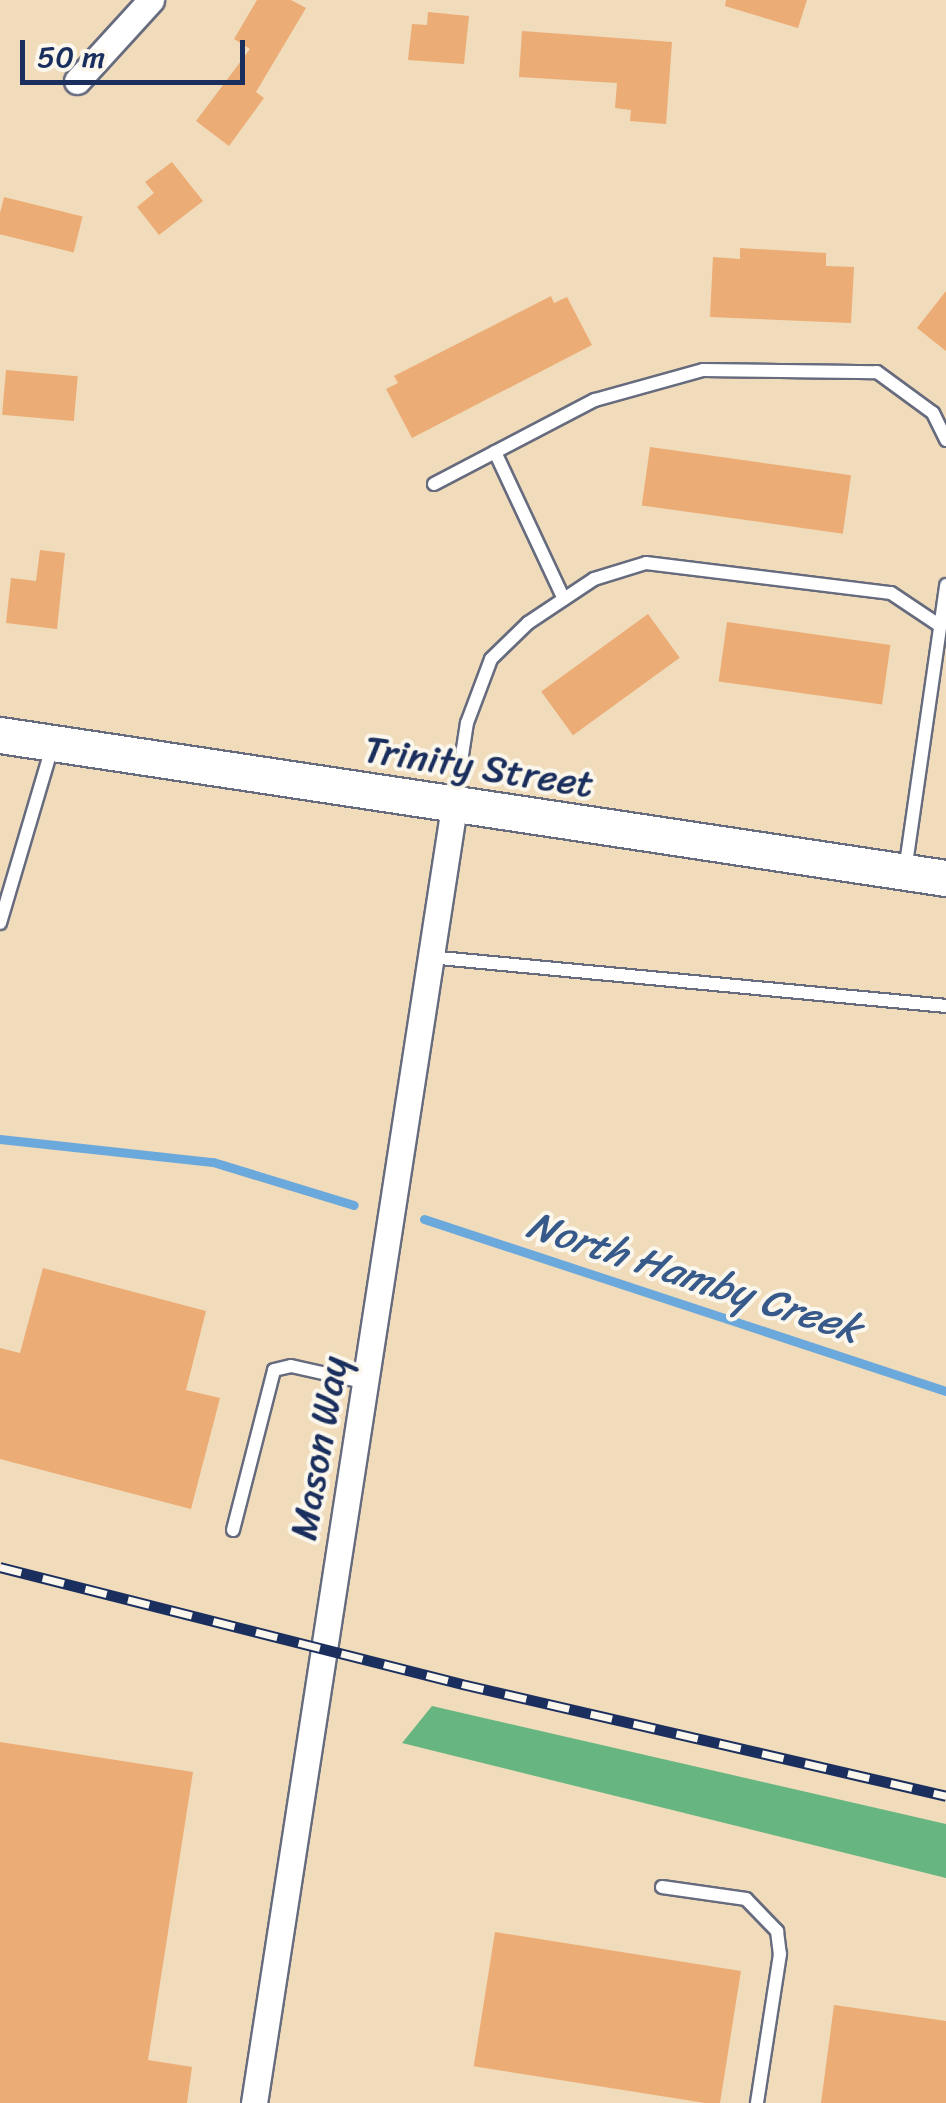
<!DOCTYPE html>
<html>
<head>
<meta charset="utf-8">
<style>
  body { margin:0 }
  #map { position:relative; width:946px; height:2103px; overflow:hidden; background:#f0dbba; font-family:Sriracha,sans-serif }
  div>[style] { position:absolute }
  [style*='--x'] { left:calc(var(--x)*1px); top:calc(var(--y)*1px); width:calc(var(--w)*1px); rotate:calc(var(--a)*1deg) }
  .forest>* { inset:0; background:#67b681 }
  .stream>* { height:9px; margin:-4.5px; padding:0 4.5px; transform-origin:4.5px; border-radius:4.5px; background:#6ba9dd }
  .building>* { inset:0; background:#ecac76; transform-origin:0 0 }
  .roads { filter:drop-shadow(2px 0 #666b7e) drop-shadow(-2px 0 #666b7e) drop-shadow(0 2px #666b7e) drop-shadow(0 -2px #666b7e) }
  .lane>* { height:12px; margin:-6px; padding:0 6px; transform-origin:6px; border-radius:6px; background:#fff }
  .street>* { height:25px; margin:-12.5px; padding:0 12.5px; transform-origin:12.5px; border-radius:12.5px; background:#fff }
  .secondary>* { height:35px; margin:-17.5px; padding:0 17.5px; transform-origin:17.5px; border-radius:17.5px; background:#fff }
  .rail>* { height:11px; margin-top:-5.5px; transform-origin:0; background:repeating-linear-gradient(90deg,#fbf7ec 0 22px,#1b2f5e 0 44px); box-sizing:border-box; border-block:2px solid #1b2f5e }
  span { translate:-50% -50%; white-space:nowrap; text-align:center; line-height:1.15; -webkit-text-stroke:8px #fbf7ec; paint-order:stroke }
  .street-label { font-size:38px; color:#1b2f5e }
  .water-label { font-size:40px; color:#375a8a; font-style:italic }
  .scale { position:absolute; left:20px; top:40px; width:225px; height:45px; box-sizing:border-box; border:5px solid #1b2f5e; border-top:0; padding-left:12px; font-size:30px; line-height:35px; white-space:nowrap; color:#1b2f5e; -webkit-text-stroke:8px #fbf7ec; paint-order:stroke }
</style>
</head>
<body>
<div id="map">
  <div class="forest">
    <div style="clip-path:polygon(432px 1706px,946px 1824px,946px 1878px,402px 1743px)"></div>
  </div>
  <div class="stream">
    <div style="--x:0;--y:1139;--w:214;--a:6.2"></div>
    <div style="--x:213;--y:1162;--w:147;--a:17"></div>
    <div style="--x:424;--y:1219;--w:550;--a:18.24"></div>
  </div>
  <div class="building">
    <div style="clip-path:polygon(257px 0,291px 0,306px 8px,256px 92px,264px 98px,229px 146px,196px 121px,250px 49px,234px 39px)"></div>
    <div style="clip-path:polygon(726px 0,807px 0,798px 28px,725px 6px)"></div>
    <div style="clip-path:polygon(428px 12px,469px 16px,464px 64px,408px 60px,412px 24px,427px 25px)"></div>
    <div style="clip-path:polygon(522px 31px,672px 42px,666px 124px,630px 121px,631px 110px,615px 108px,617px 83px,519px 77px)"></div>
    <div style="clip-path:polygon(172px 162px,203px 201px,159px 235px,137px 207px,154px 193px,145px 182px)"></div>
    <div style="left:4px;top:197px;width:81px;height:37px;rotate:14deg"></div>
    <div style="clip-path:polygon(740px 248px,826px 253px,826px 266px,854px 267px,851px 323px,710px 317px,713px 257px,740px 259px)"></div>
    <div style="clip-path:polygon(946px 291px,946px 351px,917px 328px)"></div>
    <div style="clip-path:polygon(551px 296px,554px 303px,567px 297px,592px 345px,412px 438px,386px 389px,398px 383px,394px 376px)"></div>
    <div style="left:6px;top:370px;width:72px;height:45px;rotate:5deg"></div>
    <div style="left:650px;top:447px;width:203px;height:59px;rotate:8deg"></div>
    <div style="clip-path:polygon(40px 550px,65px 553px,57px 629px,6px 623px,11px 578px,36px 581px)"></div>
    <div style="left:648px;top:614px;width:54px;height:132px;rotate:54deg"></div>
    <div style="left:727px;top:622px;width:165px;height:60px;rotate:8deg"></div>
    <div style="clip-path:polygon(43px 1268px,206px 1311px,186px 1390px,220px 1398px,191px 1509px,0 1459px,0 1348px,20px 1353px)"></div>
    <div style="clip-path:polygon(0 1742px,193px 1772px,148px 2060px,192px 2067px,187px 2103px,0 2103px)"></div>
    <div style="left:495px;top:1932px;width:249px;height:136px;rotate:9deg"></div>
    <div style="clip-path:polygon(834px 2005px,946px 2021px,946px 2103px,821px 2103px)"></div>
  </div>
  <div class="roads">
    <div class="lane">
      <div style="--x:495;--y:452;--w:162;--a:64.9"></div>
      <div style="--x:434;--y:484;--w:182;--a:-27.6"></div>
      <div style="--x:595;--y:400;--w:112;--a:-15.5"></div>
      <div style="--x:703;--y:370;--w:174;--a:0.7"></div>
      <div style="--x:877;--y:372;--w:69;--a:36.2"></div>
      <div style="--x:933;--y:413;--w:30;--a:64"></div>
      <div style="--x:455;--y:801;--w:79;--a:-81.3"></div>
      <div style="--x:467;--y:723;--w:68;--a:-69.4"></div>
      <div style="--x:491;--y:659;--w:52;--a:-44.2"></div>
      <div style="--x:528;--y:623;--w:79;--a:-33.7"></div>
      <div style="--x:594;--y:579;--w:54;--a:-17.1"></div>
      <div style="--x:646;--y:563;--w:247;--a:7"></div>
      <div style="--x:891;--y:593;--w:58;--a:33.7"></div>
      <div style="--x:905;--y:871;--w:289;--a:-81.8"></div>
      <div style="--x:0;--y:923;--w:183;--a:-73.5"></div>
      <div style="--x:429;--y:957;--w:519;--a:5.41"></div>
      <div style="--x:233;--y:1530;--w:165;--a:-75.6"></div>
      <div style="--x:274;--y:1370;--w:17;--a:-13"></div>
      <div style="--x:291;--y:1366;--w:78;--a:12.6"></div>
      <div style="--x:662;--y:1887;--w:85;--a:8.1"></div>
      <div style="--x:746;--y:1899;--w:45;--a:45.9"></div>
      <div style="--x:777;--y:1931;--w:23;--a:83"></div>
      <div style="--x:780;--y:1954;--w:151;--a:98.8"></div>
    </div>
    <div class="street">
      <div style="--x:77;--y:81;--w:110;--a:-47.6"></div>
      <div style="--x:254;--y:2103;--w:1312;--a:-81.23"></div>
    </div>
    <div class="secondary">
      <div style="--x:0;--y:735;--w:957;--a:8.6"></div>
    </div>
  </div>
  <div class="rail">
    <div style="--x:0;--y:1567;--w:477;--a:14.2"></div>
    <div style="--x:462;--y:1684;--w:497;--a:13"></div>
  </div>
  <div class="street-label">
    <span style="left:479px;top:767px;rotate:9deg">Trinity Street</span>
    <span style="left:319px;top:1448px;rotate:-80deg">Mason Way</span>
  </div>
  <div class="water-label">
    <span style="left:694px;top:1277px;rotate:18deg">North Hamby Creek</span>
  </div>
  <div class="scale">50 m</div>
</div>
</body>
</html>
